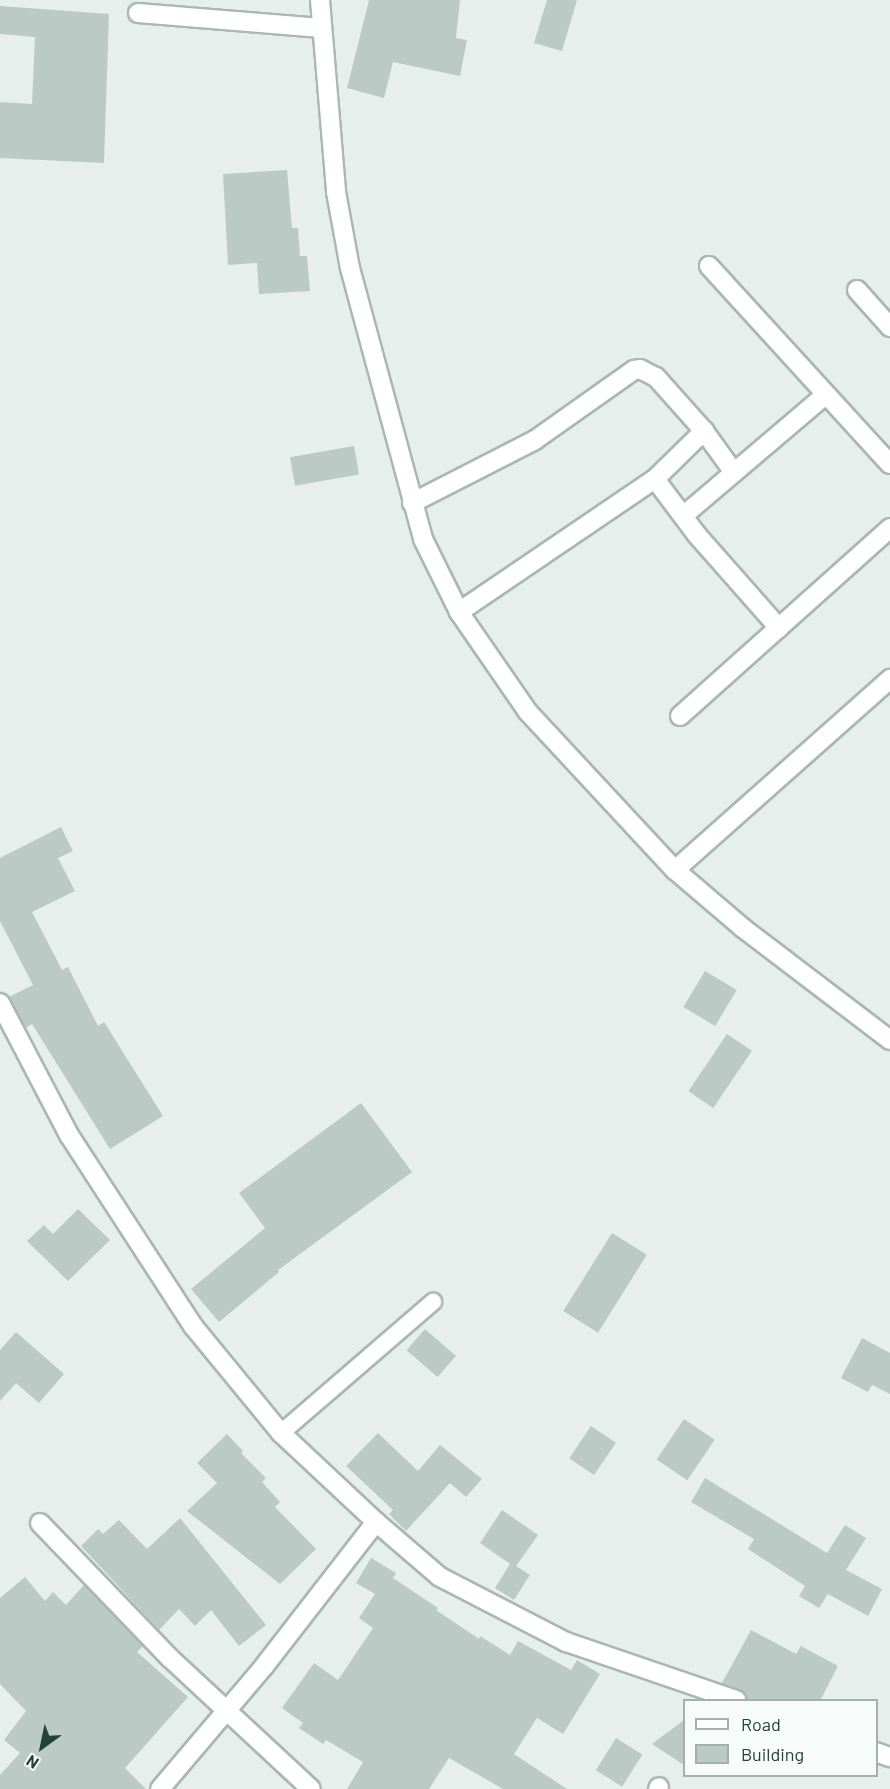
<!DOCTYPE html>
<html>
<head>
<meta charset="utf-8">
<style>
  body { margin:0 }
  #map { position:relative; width:890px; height:1789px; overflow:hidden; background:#e6efeb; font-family:Barlow,sans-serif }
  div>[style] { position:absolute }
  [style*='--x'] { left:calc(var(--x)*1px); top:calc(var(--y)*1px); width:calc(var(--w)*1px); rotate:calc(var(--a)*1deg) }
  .building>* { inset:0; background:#bbcac4; transform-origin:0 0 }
  .roads { filter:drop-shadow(2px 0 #a8b8b2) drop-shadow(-2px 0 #a8b8b2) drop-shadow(0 2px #a8b8b2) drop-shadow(0 -2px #a8b8b2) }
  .service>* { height:16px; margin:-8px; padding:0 8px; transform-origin:8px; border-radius:8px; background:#fff }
  .minor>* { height:18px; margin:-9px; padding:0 9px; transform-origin:9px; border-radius:9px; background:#fff }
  span { translate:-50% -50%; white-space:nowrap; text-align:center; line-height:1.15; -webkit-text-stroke:6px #f7fbf9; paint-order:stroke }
  .legend { position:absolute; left:683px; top:1699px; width:195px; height:78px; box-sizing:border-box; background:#f7fbf9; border:2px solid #a3b1ad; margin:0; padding:8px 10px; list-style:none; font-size:18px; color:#24423a }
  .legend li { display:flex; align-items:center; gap:12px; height:30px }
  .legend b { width:30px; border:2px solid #a3b1ad }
  .north { position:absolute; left:12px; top:1717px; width:60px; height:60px; -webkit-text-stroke:4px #f7fbf9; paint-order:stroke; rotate:213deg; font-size:16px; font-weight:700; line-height:24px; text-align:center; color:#24423a }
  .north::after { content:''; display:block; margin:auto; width:21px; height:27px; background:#24423a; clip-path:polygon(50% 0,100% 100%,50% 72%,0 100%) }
</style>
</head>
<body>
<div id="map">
  <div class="building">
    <div style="clip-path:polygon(369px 0,460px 0,456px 38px,467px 40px,460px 76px,393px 62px,384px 98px,347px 88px)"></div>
    <div style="clip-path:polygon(547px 0,577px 0,562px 51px,534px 43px)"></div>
    <div style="clip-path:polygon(0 6px,109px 14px,104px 163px,0 158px,0 102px,32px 104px,35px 37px,0 34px)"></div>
    <div style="clip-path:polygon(287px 170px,292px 228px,298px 228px,300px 256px,307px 256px,310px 291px,259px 294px,257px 263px,228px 265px,223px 174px)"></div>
    <div style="left:354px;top:446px;width:29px;height:65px;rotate:80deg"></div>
    <div style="clip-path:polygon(61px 827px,73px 851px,58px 858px,75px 891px,32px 912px,62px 970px,68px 967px,98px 1026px,104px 1022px,163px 1116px,110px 1149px,32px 1024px,26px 1028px,9px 997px,33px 985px,0 921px,0 858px)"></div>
    <div style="left:705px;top:971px;width:37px;height:42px;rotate:31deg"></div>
    <div style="left:727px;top:1034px;width:30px;height:69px;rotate:34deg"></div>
    <div style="clip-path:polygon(361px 1103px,412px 1172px,278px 1270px,279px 1272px,219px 1322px,191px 1289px,265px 1228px,239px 1193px)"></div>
    <div style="clip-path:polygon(78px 1209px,110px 1240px,68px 1281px,27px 1241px,44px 1225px,53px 1234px)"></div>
    <div style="left:612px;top:1233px;width:41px;height:92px;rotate:32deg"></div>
    <div style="left:425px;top:1329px;width:41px;height:28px;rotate:41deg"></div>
    <div style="clip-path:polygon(16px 1332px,64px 1374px,39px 1403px,16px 1383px,0 1401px,0 1350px)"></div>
    <div style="clip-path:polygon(862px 1338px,890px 1353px,890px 1394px,872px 1385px,868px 1392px,841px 1378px)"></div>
    <div style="left:684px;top:1419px;width:37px;height:49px;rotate:34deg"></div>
    <div style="left:591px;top:1426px;width:30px;height:39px;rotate:34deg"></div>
    <div style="clip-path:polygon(378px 1433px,418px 1471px,440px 1445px,482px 1479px,466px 1497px,450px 1483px,406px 1531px,389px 1514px,393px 1510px,346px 1466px)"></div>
    <div style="clip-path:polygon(227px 1434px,243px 1451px,241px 1453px,266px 1478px,262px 1482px,280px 1502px,275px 1507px,316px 1549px,280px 1584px,187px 1511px,217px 1483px,197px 1463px)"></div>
    <div style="clip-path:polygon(705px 1478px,827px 1553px,845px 1525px,866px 1538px,846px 1570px,882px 1589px,868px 1616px,828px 1594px,819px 1608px,799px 1596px,805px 1586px,748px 1549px,754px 1539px,691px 1502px)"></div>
    <div style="clip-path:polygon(502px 1510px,538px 1535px,516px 1566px,530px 1575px,514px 1600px,495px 1588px,510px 1564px,480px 1543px)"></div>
    <div style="clip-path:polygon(180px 1518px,266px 1625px,239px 1646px,211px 1610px,195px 1626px,179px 1609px,159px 1630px,81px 1546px,98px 1529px,103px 1534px,119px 1520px,147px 1549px)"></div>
    <div style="clip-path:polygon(371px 1558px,396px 1573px,393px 1578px,438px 1608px,436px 1610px,479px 1639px,480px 1636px,510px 1655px,518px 1641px,571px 1670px,577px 1660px,600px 1674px,563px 1734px,537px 1718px,514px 1754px,567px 1789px,503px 1789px,449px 1758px,429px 1789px,347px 1789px,363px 1762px,326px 1740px,323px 1744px,299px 1728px,303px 1723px,282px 1708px,314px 1663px,338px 1680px,373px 1628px,359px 1618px,375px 1594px,356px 1583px)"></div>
    <div style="clip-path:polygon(25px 1577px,45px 1601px,53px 1592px,66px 1605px,84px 1585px,143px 1646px,137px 1652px,188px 1697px,125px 1768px,146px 1789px,0 1789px,0 1775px,20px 1753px,4px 1740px,26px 1711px,0 1684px,0 1598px)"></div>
    <div style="clip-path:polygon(751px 1630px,796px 1654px,801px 1646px,838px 1666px,820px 1701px,747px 1701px,744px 1692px,722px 1683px)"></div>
    <div style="clip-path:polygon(684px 1720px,684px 1765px,652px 1744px)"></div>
    <div style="left:616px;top:1738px;width:31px;height:38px;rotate:32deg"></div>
  </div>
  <div class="roads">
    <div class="service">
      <div style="--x:281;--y:1433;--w:201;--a:-40.8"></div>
    </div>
    <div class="minor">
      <div style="--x:320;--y:0;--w:193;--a:85.2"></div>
      <div style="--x:336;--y:192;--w:77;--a:79.6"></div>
      <div style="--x:350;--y:268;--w:281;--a:74.9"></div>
      <div style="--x:423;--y:539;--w:81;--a:63.7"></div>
      <div style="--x:459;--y:612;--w:121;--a:55.4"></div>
      <div style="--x:528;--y:712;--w:216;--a:47.1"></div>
      <div style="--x:675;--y:870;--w:89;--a:40.5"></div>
      <div style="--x:743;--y:928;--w:185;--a:37.3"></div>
      <div style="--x:138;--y:13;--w:184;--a:4.7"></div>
      <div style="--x:709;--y:266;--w:268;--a:47.6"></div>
      <div style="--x:857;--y:290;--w:50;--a:48.3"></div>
      <div style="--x:655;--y:479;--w:70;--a:53.1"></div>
      <div style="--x:697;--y:535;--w:124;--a:48.6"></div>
      <div style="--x:412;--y:503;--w:138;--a:-27.1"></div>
      <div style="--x:535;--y:440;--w:121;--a:-35.3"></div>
      <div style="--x:634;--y:370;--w:6;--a:-9"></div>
      <div style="--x:640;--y:369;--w:18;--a:27"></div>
      <div style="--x:656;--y:377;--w:72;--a:48.4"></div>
      <div style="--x:704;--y:431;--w:49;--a:54.1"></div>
      <div style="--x:683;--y:516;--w:187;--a:-40.4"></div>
      <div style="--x:459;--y:612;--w:237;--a:-34.2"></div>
      <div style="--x:655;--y:479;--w:69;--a:-44.4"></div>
      <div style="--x:680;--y:716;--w:282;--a:-41.8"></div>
      <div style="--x:675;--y:870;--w:288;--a:-41.6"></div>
      <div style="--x:0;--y:1003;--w:149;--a:62.4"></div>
      <div style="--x:69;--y:1135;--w:228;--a:57"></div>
      <div style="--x:193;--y:1326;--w:139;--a:50.6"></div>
      <div style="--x:281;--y:1433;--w:130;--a:43.1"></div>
      <div style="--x:376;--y:1522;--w:84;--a:40.7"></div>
      <div style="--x:440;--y:1577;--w:142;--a:27.3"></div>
      <div style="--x:566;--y:1642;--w:180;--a:18.8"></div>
      <div style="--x:40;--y:1523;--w:187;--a:46.1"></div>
      <div style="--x:170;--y:1658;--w:192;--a:42.9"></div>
      <div style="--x:876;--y:1752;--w:15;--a:20"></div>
      <div style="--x:160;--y:1789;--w:162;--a:-49.7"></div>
      <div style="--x:265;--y:1665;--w:181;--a:-52.2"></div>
      <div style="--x:658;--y:1789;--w:2;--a:-63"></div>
    </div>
  </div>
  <ul class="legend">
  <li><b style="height:8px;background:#fff"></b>Road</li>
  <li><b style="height:16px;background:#bbcac4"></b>Building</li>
  </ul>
  <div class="north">N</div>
</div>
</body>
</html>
